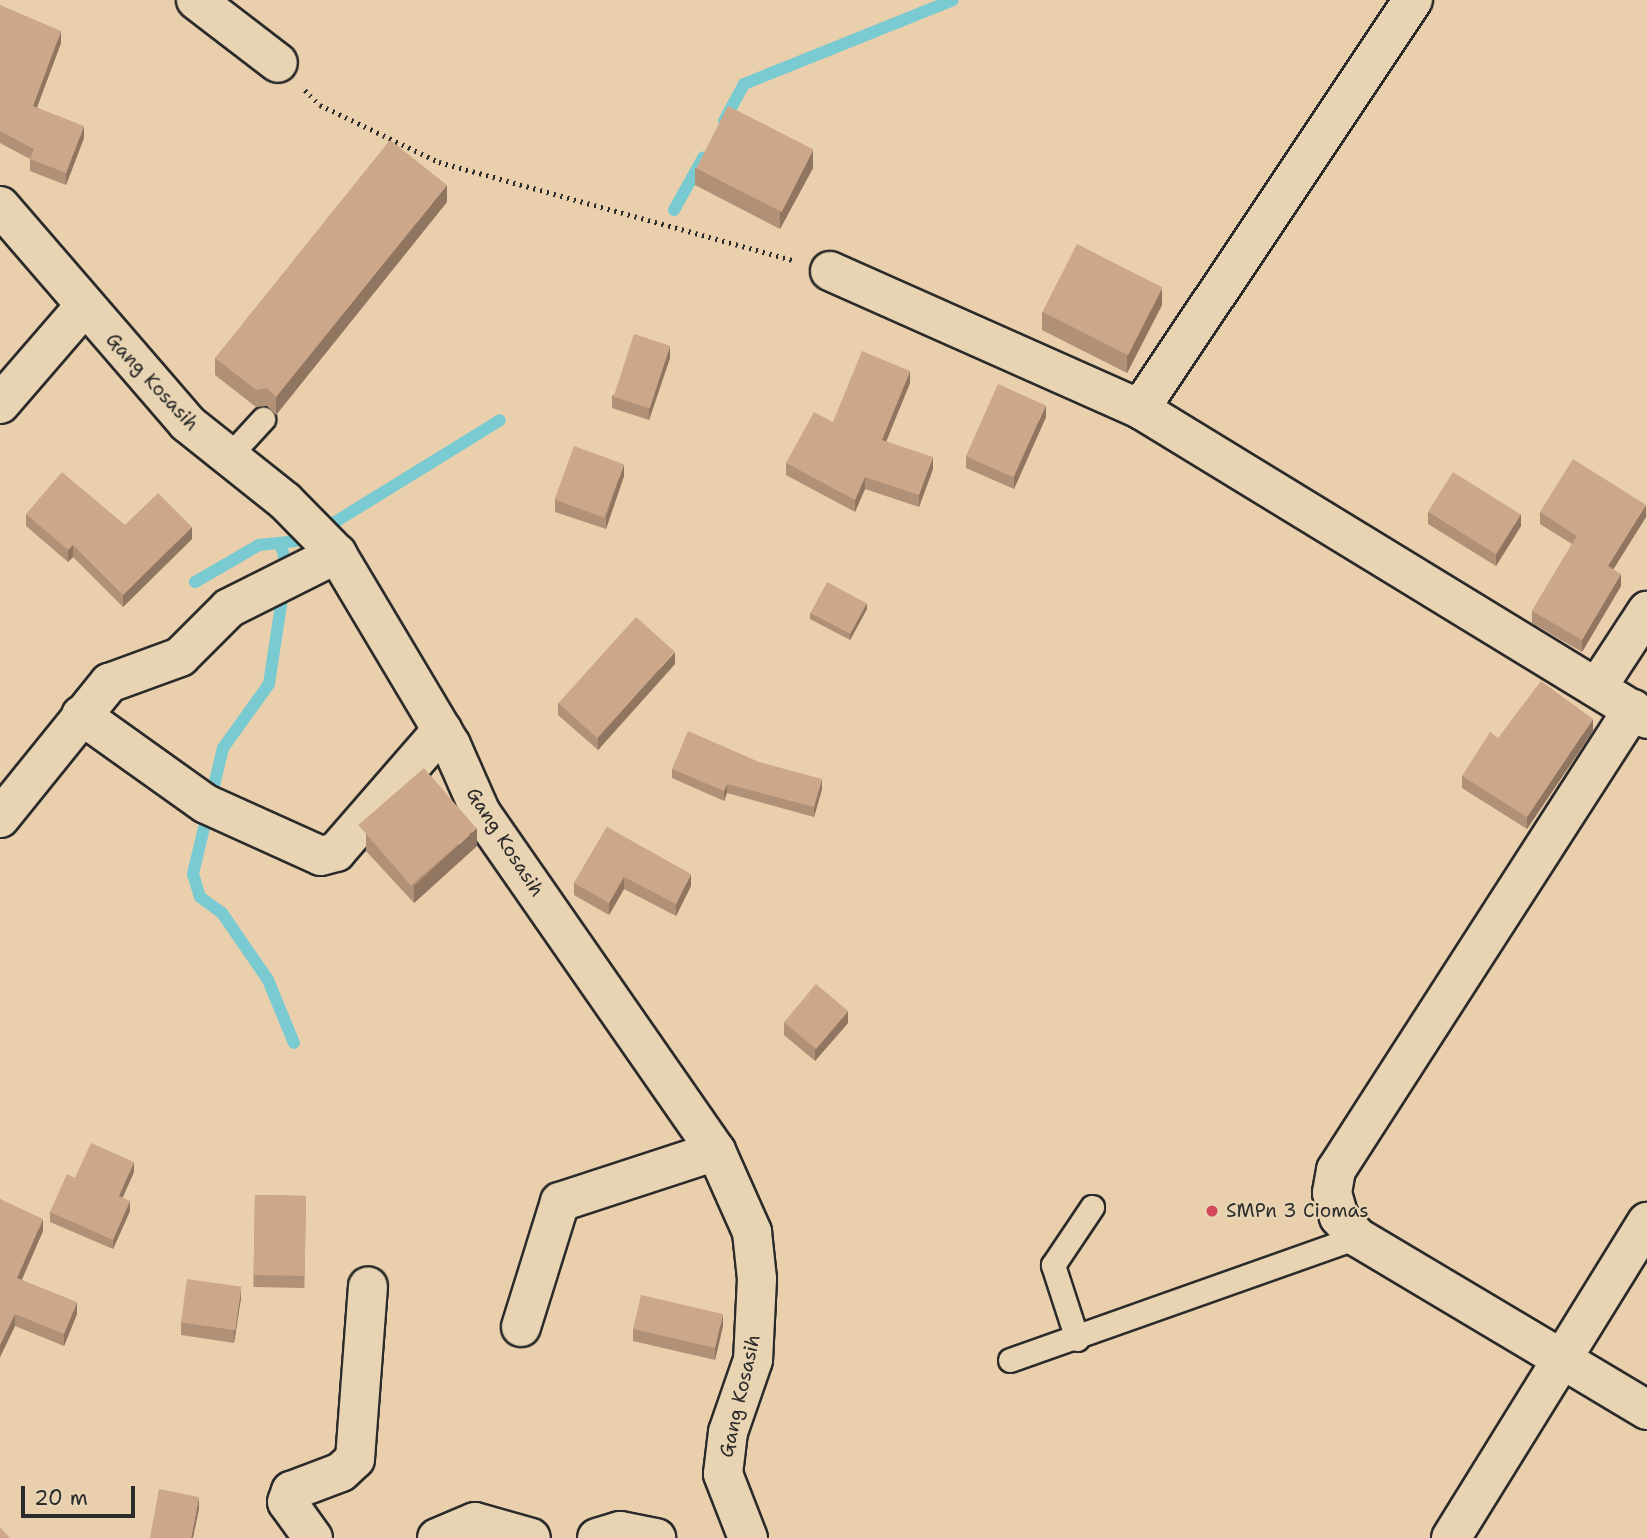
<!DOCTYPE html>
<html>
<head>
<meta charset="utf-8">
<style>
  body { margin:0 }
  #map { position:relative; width:1647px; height:1538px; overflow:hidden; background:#eacfac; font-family:"Shantell Sans",sans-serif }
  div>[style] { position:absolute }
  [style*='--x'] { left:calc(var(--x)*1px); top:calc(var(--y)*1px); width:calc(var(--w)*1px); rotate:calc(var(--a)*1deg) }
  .stream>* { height:12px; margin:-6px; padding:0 6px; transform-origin:6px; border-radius:6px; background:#79cad1 }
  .path>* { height:4.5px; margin-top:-2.25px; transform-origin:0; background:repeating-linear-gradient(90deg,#2b2b2b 0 2px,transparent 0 7px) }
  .roads { filter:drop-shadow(2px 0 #2b2b2b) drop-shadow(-2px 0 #2b2b2b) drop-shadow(0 2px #2b2b2b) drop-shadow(0 -2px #2b2b2b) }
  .lane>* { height:23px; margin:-11.5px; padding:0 11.5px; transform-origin:11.5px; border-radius:11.5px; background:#e8d4b2 }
  .street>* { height:38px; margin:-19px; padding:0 19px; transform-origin:19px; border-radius:19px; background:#e8d4b2 }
  .wall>* { inset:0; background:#b09077; transform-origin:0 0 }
  .shaded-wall>* { inset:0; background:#907561 }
  .building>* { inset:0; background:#cda78a; transform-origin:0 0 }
  .dots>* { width:19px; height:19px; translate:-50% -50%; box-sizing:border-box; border:4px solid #e8d4b2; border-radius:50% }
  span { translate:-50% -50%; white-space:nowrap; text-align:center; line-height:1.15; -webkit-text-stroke:5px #e8d4b2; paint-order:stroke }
  .street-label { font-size:19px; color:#2b2b2b }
  .poi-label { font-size:19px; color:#2b2b2b }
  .left { translate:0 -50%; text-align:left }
  .scale { position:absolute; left:21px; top:1486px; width:114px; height:32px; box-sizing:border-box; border:4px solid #2b2b2b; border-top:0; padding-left:9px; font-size:21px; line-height:24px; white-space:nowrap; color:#2b2b2b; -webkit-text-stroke:5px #e8d4b2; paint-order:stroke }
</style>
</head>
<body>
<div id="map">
  <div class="stream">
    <div style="--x:724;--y:121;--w:42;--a:-61.6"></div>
    <div style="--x:744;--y:84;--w:225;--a:-21.9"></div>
    <div style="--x:674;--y:210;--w:60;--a:-60.9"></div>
    <div style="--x:327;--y:527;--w:203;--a:-31.7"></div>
    <div style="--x:280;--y:543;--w:24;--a:73"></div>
    <div style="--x:287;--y:566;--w:119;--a:98.7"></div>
    <div style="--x:269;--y:684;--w:79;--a:125.7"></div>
    <div style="--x:223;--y:748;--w:130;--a:103.4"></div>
    <div style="--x:193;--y:874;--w:24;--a:73"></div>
    <div style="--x:200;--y:897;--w:27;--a:36"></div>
    <div style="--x:222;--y:913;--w:81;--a:55.5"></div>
    <div style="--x:268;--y:980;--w:68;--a:67.6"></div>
    <div style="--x:195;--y:582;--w:74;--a:-30"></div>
    <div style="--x:259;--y:545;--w:37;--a:-6"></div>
  </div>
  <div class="path">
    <div style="--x:305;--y:90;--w:21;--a:45"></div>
    <div style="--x:320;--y:105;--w:132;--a:25.6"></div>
    <div style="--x:439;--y:162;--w:370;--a:15.5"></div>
  </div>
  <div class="roads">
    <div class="lane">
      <div style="--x:228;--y:457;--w:52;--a:-47.4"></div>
      <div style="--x:1077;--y:1339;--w:78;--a:-108"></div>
      <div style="--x:1053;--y:1265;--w:70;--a:-56.1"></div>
      <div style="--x:1010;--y:1360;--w:368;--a:-19.5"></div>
    </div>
    <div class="street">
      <div style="--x:196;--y:0;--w:103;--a:37.5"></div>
      <div style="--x:0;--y:206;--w:286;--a:49.2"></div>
      <div style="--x:187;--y:423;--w:125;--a:38.5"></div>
      <div style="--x:285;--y:501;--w:74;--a:45.5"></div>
      <div style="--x:337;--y:554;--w:222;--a:59.2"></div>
      <div style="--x:451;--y:745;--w:74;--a:66.2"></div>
      <div style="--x:481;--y:813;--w:412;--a:55.2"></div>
      <div style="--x:716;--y:1151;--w:89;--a:66"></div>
      <div style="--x:752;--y:1232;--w:47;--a:83.9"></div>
      <div style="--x:757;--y:1279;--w:81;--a:92.8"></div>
      <div style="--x:753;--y:1360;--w:76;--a:109.1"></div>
      <div style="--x:728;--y:1432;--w:42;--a:96.8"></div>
      <div style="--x:723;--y:1474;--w:69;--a:68.7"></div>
      <div style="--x:830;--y:271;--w:339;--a:24"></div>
      <div style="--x:1140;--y:409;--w:594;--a:31.44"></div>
      <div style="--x:0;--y:404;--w:127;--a:-49.2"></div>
      <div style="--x:1140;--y:409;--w:492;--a:-56.3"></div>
      <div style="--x:1598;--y:686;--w:90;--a:-56.8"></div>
      <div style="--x:1633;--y:709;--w:548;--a:122.79"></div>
      <div style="--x:1336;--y:1170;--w:23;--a:100"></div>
      <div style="--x:1332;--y:1193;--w:25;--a:74"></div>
      <div style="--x:1339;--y:1217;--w:27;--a:48"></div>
      <div style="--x:1357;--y:1237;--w:338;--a:30.8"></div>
      <div style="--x:81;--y:715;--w:153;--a:35.5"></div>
      <div style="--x:206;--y:804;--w:126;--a:24.3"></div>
      <div style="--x:321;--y:856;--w:16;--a:-15"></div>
      <div style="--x:336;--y:852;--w:162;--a:-49"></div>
      <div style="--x:0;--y:818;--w:174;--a:-51.1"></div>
      <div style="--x:109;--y:683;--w:76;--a:-20.1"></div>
      <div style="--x:180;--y:657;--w:69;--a:-45"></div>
      <div style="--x:229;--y:608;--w:121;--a:-26.6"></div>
      <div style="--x:521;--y:1327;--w:131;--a:-72.7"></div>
      <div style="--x:560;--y:1202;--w:164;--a:-18.1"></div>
      <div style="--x:313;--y:1538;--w:44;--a:-125.8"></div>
      <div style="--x:287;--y:1502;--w:12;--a:-70"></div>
      <div style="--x:291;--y:1491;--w:53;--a:-20.8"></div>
      <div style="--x:341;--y:1472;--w:19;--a:-43"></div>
      <div style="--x:355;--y:1459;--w:173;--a:-85.7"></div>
      <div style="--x:437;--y:1538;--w:41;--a:-22.8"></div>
      <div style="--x:475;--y:1522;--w:58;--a:15.9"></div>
      <div style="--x:597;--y:1538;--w:24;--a:-17"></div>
      <div style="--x:620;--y:1531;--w:37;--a:11"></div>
      <div style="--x:1451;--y:1538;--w:372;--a:-58.2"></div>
    </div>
  </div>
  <div class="wall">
    <div style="clip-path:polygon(0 5px,61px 43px,37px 107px,84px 138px,66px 185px,30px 171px,30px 159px,0 143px)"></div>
    <div style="clip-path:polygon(695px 168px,813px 168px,780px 229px,695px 185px)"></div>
    <div style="clip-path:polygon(447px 202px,276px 415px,267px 406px,256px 407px,215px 375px,215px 358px)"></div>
    <div style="clip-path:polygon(1162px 305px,1127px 373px,1042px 330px,1042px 312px)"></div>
    <div style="clip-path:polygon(670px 358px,649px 420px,612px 408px,612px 396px)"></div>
    <div style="clip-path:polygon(910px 383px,886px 441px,933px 469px,919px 507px,865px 489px,855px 512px,786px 475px,786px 463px,833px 422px)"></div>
    <div style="clip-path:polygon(1046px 417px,1014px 489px,966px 468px,966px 456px)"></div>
    <div style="clip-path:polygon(624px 476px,606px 529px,555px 512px,555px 500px)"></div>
    <div style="clip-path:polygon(1428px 512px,1521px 526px,1496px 566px,1428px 524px)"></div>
    <div style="clip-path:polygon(1540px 512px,1646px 517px,1613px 569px,1621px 586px,1582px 652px,1532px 623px,1532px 611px,1572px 544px,1540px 524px)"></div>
    <div style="clip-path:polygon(26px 514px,125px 525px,192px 539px,123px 607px,73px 557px,68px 562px,26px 526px)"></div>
    <div style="clip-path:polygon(867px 609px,850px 640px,810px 619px,810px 613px)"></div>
    <div style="clip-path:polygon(675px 664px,598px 750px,558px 715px,558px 703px)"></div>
    <div style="clip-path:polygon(1593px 731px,1527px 829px,1462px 788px,1462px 776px)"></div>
    <div style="clip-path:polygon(672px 769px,822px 789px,814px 817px,727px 793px,724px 801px,672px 778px)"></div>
    <div style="clip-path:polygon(607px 827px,691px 886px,676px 916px,624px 889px,609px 915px,574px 895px,574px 883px)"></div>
    <div style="clip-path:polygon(366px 833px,477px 846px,414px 903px,366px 851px)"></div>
    <div style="clip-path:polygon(784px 1023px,848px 1023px,815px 1061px,784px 1035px)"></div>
    <div style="clip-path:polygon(134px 1172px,122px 1198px,130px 1211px,113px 1249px,50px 1222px,50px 1212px,75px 1178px)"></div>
    <div style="left:255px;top:1195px;width:51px;height:92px;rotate:1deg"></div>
    <div style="clip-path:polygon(0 1199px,43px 1231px,22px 1280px,77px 1314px,64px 1346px,15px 1326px,0 1357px)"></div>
    <div style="clip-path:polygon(241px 1298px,234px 1343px,181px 1335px,181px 1323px)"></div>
    <div style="clip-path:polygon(723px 1326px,715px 1360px,633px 1341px,633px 1329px)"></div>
  </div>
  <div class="shaded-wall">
    <div style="clip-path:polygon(61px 31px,61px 43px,33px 118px,33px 106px)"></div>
    <div style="clip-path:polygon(84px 126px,84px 138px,66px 185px,66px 173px)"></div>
    <div style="clip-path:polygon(813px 150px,813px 168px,780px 229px,780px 212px)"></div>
    <div style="clip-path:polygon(447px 185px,447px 202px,276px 415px,276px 397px)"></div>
    <div style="clip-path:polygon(1162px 288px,1162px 305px,1127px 373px,1127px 356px)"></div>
    <div style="clip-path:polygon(670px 346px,670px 358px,649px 420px,649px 408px)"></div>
    <div style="clip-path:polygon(910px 371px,910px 383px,882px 452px,882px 440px)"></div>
    <div style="clip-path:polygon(1046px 405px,1046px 417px,1014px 489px,1014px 477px)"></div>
    <div style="clip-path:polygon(933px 457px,933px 469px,919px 507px,919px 495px)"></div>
    <div style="clip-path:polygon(624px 464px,624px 476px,606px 529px,606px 517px)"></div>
    <div style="clip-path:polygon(865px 477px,865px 489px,855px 512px,855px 500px)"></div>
    <div style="clip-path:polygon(1646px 505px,1646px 517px,1608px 578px,1608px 566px)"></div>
    <div style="clip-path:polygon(1521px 514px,1521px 526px,1496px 566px,1496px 554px)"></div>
    <div style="clip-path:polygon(192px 527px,192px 539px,123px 607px,123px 595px)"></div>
    <div style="clip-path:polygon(73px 545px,73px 557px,68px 562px,68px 550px)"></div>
    <div style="clip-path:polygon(1621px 574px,1621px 586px,1582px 652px,1582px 640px)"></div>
    <div style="clip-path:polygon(867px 603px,867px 609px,850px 640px,850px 634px)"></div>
    <div style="clip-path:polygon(675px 652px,675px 664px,598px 750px,598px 738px)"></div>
    <div style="clip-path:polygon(1593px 719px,1593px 731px,1527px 829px,1527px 817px)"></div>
    <div style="clip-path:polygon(822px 779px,822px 789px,814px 817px,814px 807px)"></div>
    <div style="clip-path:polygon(727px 784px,727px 793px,724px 801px,724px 791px)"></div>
    <div style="clip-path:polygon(477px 828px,477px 846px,414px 903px,414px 886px)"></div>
    <div style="clip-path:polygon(691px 874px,691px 886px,676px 916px,676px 904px)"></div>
    <div style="clip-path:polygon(624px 877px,624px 889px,609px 915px,609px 903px)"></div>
    <div style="clip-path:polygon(848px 1011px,848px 1023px,815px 1061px,815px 1049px)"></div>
    <div style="clip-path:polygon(134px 1162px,134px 1172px,119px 1206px,119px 1196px)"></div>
    <div style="clip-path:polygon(130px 1201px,130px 1211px,113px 1249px,113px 1240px)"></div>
    <div style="clip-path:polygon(43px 1219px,43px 1231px,17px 1290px,17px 1278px)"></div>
    <div style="clip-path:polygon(241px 1287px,241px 1298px,234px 1343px,234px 1331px)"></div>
    <div style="clip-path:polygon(77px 1302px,77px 1314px,64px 1346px,64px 1334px)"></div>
    <div style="clip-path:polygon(15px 1314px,15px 1326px,0 1357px,0 1345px)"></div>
    <div style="clip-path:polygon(723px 1314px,723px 1326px,715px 1360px,715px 1348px)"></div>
    <div style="clip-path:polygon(199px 1497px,199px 1509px,193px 1538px,191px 1538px)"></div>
  </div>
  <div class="building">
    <div style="clip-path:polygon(0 5px,61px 31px,33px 106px,84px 126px,66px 173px,30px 159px,34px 149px,0 131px)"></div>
    <div style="left:728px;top:106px;width:96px;height:70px;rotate:27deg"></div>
    <div style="clip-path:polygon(390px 140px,447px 185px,276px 397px,267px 388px,256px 390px,215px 358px)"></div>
    <div style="left:1077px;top:244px;width:96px;height:76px;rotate:27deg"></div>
    <div style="left:634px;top:334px;width:38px;height:66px;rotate:18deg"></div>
    <div style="clip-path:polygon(862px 351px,910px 371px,882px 440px,933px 457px,919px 495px,865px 477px,855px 500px,786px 463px,814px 412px,833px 422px)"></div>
    <div style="left:998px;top:384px;width:52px;height:79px;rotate:24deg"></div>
    <div style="left:574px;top:446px;width:53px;height:57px;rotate:20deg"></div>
    <div style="clip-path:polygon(1573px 459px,1646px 505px,1608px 566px,1621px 574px,1582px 640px,1532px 611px,1577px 536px,1540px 512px)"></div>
    <div style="clip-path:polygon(62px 472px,125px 525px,158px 493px,192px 527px,123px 595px,73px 545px,68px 550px,26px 514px)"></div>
    <div style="left:1453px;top:472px;width:80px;height:47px;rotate:32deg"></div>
    <div style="left:827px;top:582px;width:45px;height:35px;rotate:28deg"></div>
    <div style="left:636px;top:617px;width:52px;height:116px;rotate:42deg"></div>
    <div style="clip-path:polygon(1541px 681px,1593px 719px,1527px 817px,1462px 776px,1490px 732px,1498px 738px)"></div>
    <div style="clip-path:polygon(688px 731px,759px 762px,822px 779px,814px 807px,727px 784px,724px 791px,672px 769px)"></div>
    <div style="left:424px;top:768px;width:80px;height:87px;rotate:49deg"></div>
    <div style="clip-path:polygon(607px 827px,691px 874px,676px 904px,624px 877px,609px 903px,574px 883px)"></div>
    <div style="left:816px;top:984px;width:42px;height:50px;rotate:40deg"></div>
    <div style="clip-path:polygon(91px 1143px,134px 1162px,119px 1196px,130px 1201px,113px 1240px,50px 1212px,67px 1174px,75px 1178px)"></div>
    <div style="left:255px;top:1195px;width:51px;height:80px;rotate:1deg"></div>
    <div style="clip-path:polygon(0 1199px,43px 1219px,17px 1278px,77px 1302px,64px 1334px,15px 1314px,0 1345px)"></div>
    <div style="left:187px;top:1279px;width:55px;height:44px;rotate:8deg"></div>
    <div style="left:641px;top:1295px;width:84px;height:35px;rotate:13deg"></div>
    <div style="clip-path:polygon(159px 1489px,199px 1497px,191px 1538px,150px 1538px)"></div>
    <div style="clip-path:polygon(0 1527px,10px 1538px,0 1538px)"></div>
  </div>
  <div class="dots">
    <div style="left:1212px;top:1211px;background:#d1495b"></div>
  </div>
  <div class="street-label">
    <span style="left:152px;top:382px;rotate:47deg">Gang Kosasih</span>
    <span style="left:505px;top:842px;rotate:57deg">Gang Kosasih</span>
    <span style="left:740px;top:1396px;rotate:-77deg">Gang Kosasih</span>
  </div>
  <div class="poi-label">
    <span class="left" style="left:1226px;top:1211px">SMPn 3 Ciomas</span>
  </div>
  <div class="scale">20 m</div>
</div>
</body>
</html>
